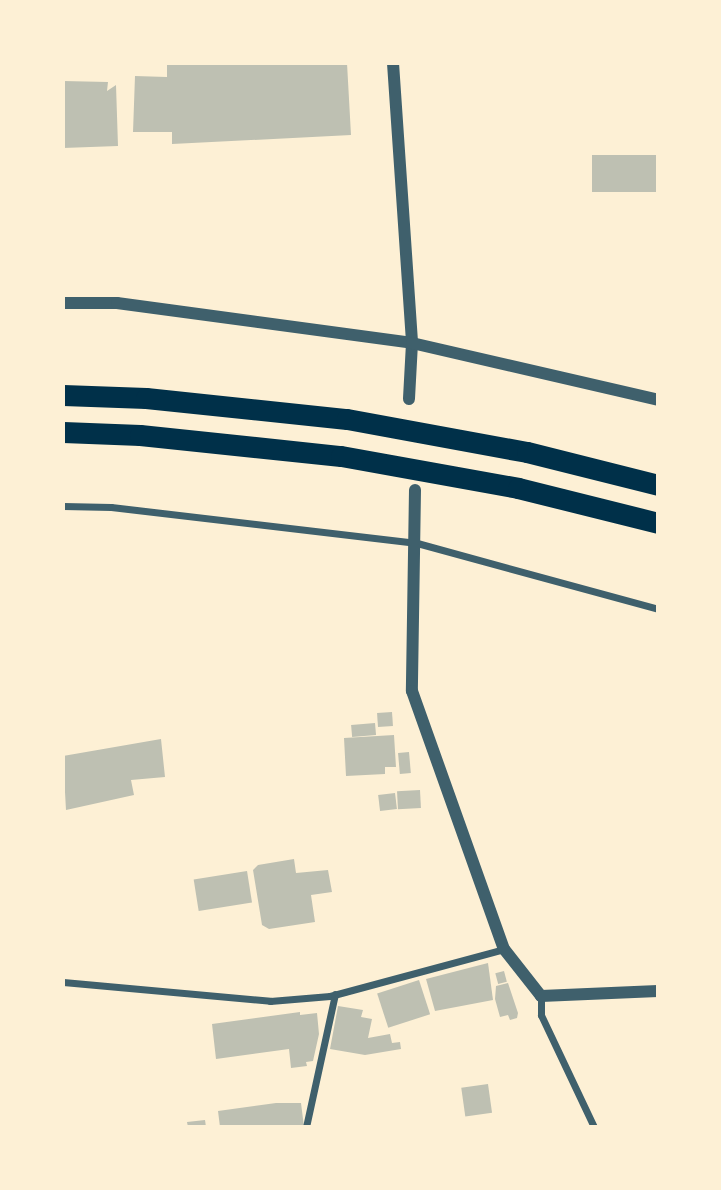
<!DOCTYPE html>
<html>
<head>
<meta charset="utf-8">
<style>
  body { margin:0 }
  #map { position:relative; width:721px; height:1190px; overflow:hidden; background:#fdf0d5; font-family:"Work Sans",sans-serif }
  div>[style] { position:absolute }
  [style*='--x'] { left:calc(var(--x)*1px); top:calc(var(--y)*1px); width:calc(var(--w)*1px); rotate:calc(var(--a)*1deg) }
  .building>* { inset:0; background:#bec0b2; transform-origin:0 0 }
  .minor>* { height:7px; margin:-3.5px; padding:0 3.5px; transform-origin:3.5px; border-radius:3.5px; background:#3f606c }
  .tertiary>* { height:12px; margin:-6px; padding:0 6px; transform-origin:6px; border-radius:6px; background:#3f606c }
  .motorway>* { height:21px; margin:-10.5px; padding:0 10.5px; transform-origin:10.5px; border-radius:10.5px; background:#003049 }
  span { translate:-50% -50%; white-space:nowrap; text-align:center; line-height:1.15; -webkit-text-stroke:7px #fdf0d5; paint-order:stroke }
  .frame { position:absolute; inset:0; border:65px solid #fdf0d5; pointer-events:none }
</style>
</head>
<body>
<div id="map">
  <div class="building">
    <div style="clip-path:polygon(347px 63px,351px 135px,172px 144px,172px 132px,133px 132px,135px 76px,167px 77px,167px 65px)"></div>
    <div style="clip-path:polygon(63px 81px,108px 82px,107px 91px,116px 85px,118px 146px,63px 148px)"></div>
    <div style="left:658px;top:155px;width:37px;height:66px;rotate:90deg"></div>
    <div style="left:392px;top:712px;width:14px;height:15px;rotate:86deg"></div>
    <div style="left:375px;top:723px;width:12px;height:24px;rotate:85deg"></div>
    <div style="clip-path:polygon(394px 735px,396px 767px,385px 767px,385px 774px,346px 776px,344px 738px)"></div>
    <div style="clip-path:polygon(161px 739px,165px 777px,131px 780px,134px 795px,66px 810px,63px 756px)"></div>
    <div style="left:409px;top:752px;width:21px;height:11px;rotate:85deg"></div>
    <div style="left:420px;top:790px;width:18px;height:23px;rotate:87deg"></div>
    <div style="left:395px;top:793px;width:16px;height:17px;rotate:83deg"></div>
    <div style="clip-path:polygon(294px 859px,296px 873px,328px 870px,332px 892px,311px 895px,315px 922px,269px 929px,262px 925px,253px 870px,258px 865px)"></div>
    <div style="left:247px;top:871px;width:32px;height:54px;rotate:81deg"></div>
    <div style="clip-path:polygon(488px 963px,493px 1000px,435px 1011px,426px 979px)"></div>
    <div style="left:504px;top:971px;width:11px;height:9px;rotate:75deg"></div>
    <div style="left:419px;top:980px;width:36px;height:44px;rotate:72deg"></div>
    <div style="clip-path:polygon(508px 983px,518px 1013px,517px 1018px,510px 1020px,508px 1015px,500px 1017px,495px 999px,496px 986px)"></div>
    <div style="clip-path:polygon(338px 1006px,363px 1010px,361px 1017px,372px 1019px,368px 1038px,390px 1034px,392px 1043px,400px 1042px,401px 1049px,365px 1055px,330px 1049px)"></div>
    <div style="clip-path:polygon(300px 1012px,300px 1015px,317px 1013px,319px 1034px,313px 1061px,306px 1062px,307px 1066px,291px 1068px,289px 1049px,216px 1059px,212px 1024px)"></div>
    <div style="left:488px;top:1084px;width:29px;height:27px;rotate:82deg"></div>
    <div style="clip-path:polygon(276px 1103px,301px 1103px,304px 1127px,220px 1127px,218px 1111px)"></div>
    <div style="clip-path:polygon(205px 1120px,206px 1127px,188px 1127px,187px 1122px)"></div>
  </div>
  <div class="minor">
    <div style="--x:63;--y:506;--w:48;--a:1.2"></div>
    <div style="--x:111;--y:507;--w:308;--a:6.7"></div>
    <div style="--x:417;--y:543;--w:250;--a:15.3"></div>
    <div style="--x:63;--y:982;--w:208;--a:5.2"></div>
    <div style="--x:270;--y:1001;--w:60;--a:-4.8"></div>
    <div style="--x:330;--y:996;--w:180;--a:-15.1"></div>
    <div style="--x:541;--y:996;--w:19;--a:90"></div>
    <div style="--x:541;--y:1015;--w:124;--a:64.7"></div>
    <div style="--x:306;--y:1127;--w:136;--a:-77.7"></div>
  </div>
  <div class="tertiary">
    <div style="--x:393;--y:63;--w:281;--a:86.1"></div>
    <div style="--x:412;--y:343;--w:56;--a:93.1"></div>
    <div style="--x:63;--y:303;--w:54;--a:0"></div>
    <div style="--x:117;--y:303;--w:298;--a:7.7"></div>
    <div style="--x:412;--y:343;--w:253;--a:13"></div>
    <div style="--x:415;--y:490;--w:201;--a:90.9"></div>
    <div style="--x:412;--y:691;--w:274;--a:70.4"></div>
    <div style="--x:504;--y:949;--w:60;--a:51.8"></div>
    <div style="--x:541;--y:996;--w:117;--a:-2.4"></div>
  </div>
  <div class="motorway">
    <div style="--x:63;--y:395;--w:83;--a:2.1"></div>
    <div style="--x:146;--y:398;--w:202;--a:6"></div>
    <div style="--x:347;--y:419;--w:183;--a:10.4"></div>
    <div style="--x:527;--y:452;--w:135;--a:14.1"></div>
    <div style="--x:63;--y:432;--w:77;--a:2.2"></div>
    <div style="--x:140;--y:435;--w:202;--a:6"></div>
    <div style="--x:341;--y:456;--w:180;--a:10.2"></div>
    <div style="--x:518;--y:488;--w:144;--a:14"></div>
  </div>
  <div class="frame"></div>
</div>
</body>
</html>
